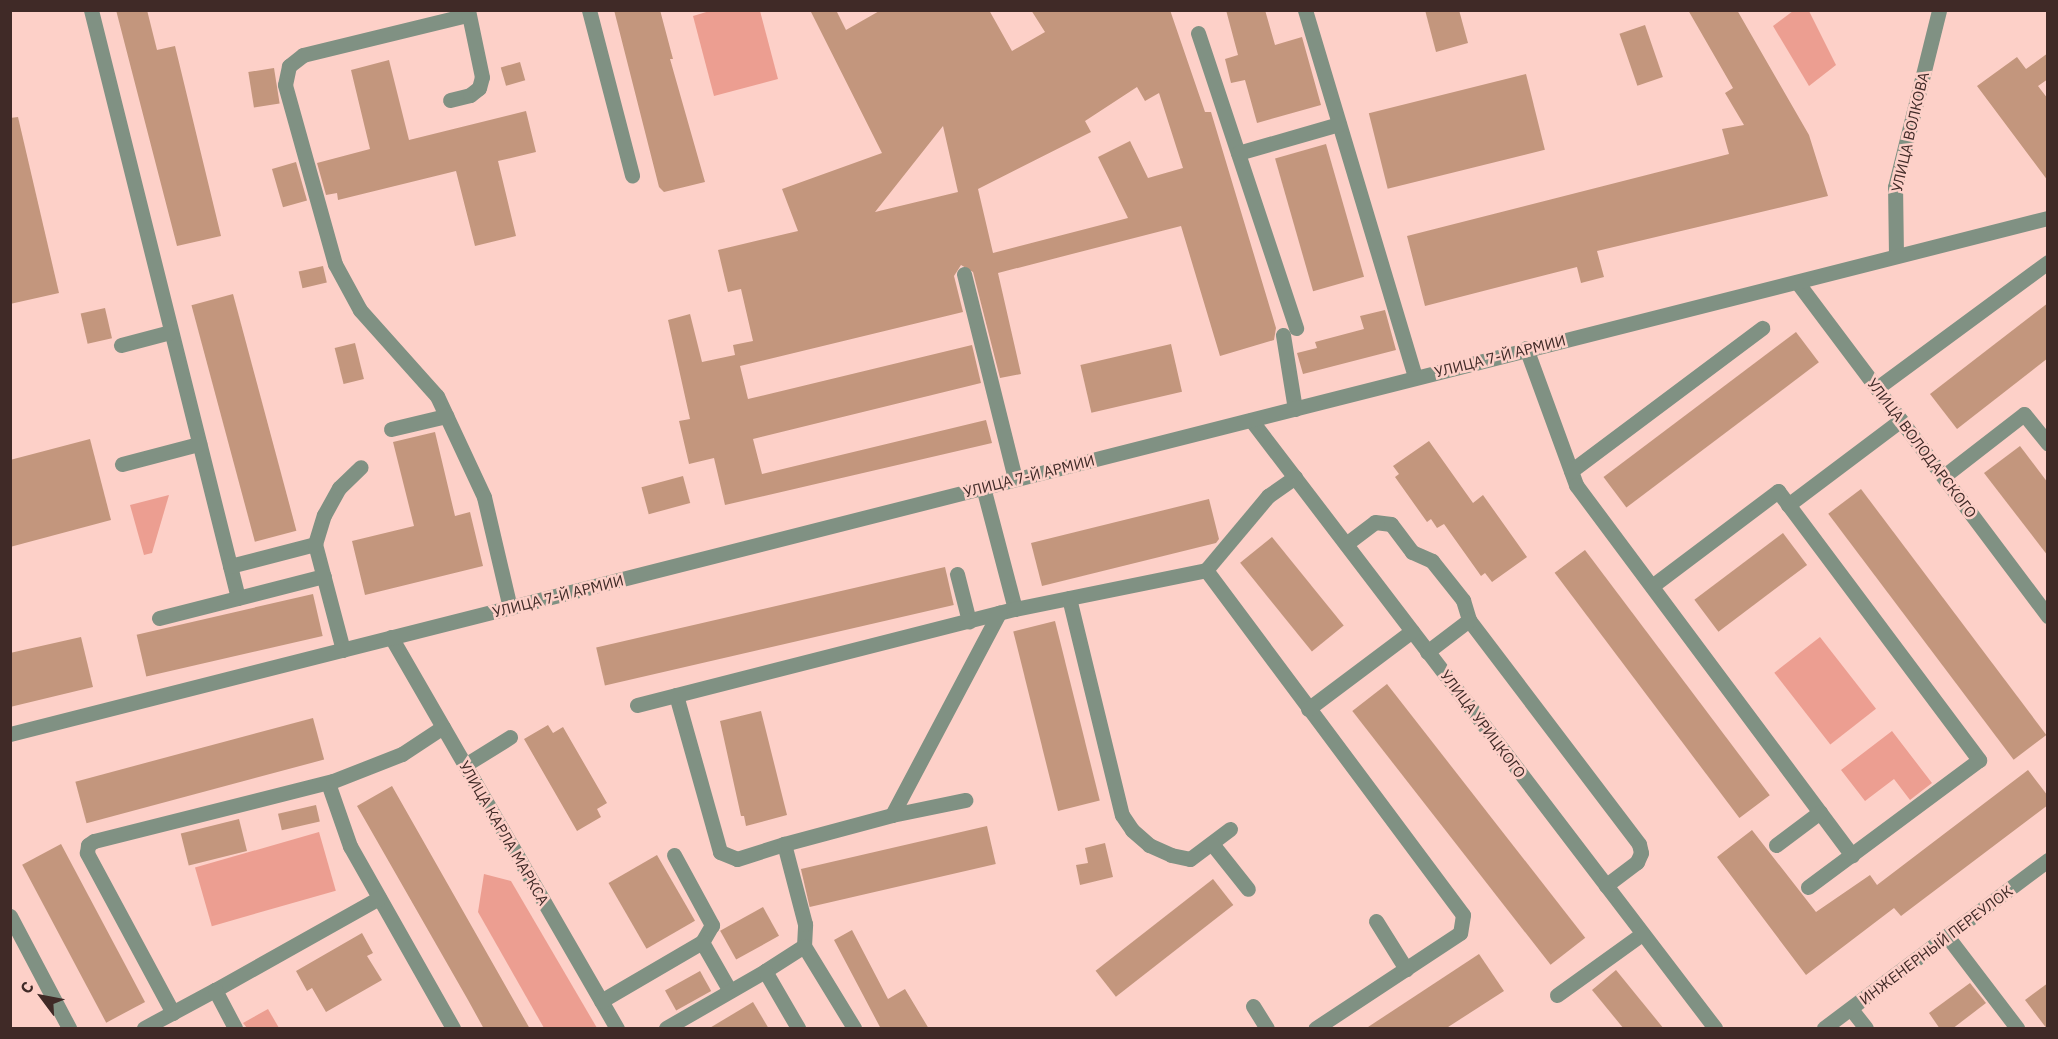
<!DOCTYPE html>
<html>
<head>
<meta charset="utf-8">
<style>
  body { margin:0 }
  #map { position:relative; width:2058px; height:1039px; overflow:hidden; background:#fdd0c8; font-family:"IBM Plex Sans",sans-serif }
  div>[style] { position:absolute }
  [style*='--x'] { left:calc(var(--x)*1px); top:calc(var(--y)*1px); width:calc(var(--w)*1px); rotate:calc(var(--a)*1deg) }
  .green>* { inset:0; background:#ec9e91; transform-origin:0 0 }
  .building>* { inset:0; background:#c3967d; transform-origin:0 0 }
  .minor>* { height:15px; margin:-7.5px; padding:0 7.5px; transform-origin:7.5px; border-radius:7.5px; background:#809183 }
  span { translate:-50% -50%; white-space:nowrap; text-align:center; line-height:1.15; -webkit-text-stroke:5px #fdd0c8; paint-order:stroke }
  .street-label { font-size:15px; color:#402a27 }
  .frame { position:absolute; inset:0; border:12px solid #402a27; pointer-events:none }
  .north { position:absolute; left:12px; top:967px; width:60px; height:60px; -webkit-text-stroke:4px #fdd0c8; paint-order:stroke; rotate:302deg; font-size:16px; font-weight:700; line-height:24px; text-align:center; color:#402a27 }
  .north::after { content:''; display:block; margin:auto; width:21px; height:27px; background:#402a27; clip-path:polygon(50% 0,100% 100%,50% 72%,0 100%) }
</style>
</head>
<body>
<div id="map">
  <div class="green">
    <div style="clip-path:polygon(713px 10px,760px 11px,778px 79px,714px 96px,693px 16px)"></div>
    <div style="clip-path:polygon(1793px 11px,1809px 11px,1836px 65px,1809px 86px,1773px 26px)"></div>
    <div style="clip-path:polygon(169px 495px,152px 553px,144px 555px,130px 505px)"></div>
    <div style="left:1820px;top:637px;width:91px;height:58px;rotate:52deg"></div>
    <div style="clip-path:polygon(1892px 731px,1932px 783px,1910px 800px,1894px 779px,1865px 801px,1841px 770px)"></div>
    <div style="left:319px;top:832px;width:61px;height:129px;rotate:74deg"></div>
    <div style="clip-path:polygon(484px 874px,511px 881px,597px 1028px,544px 1028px,478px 912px)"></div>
    <div style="clip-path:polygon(268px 1009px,279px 1028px,247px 1028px,243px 1023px)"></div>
  </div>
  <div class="building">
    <div style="clip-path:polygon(116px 10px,147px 10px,157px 50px,175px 46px,221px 236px,177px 246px)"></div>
    <div style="clip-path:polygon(614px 10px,660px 10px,673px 59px,670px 59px,705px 182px,664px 192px,659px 187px)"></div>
    <div style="clip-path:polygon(evenodd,810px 10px,836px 10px,846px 30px,881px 10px,989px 10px,1012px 51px,1045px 32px,1031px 10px,1170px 10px,1205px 112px,1211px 112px,1276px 328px,1274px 340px,1220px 356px,1181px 226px,998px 273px,1021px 374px,1000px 378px,973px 272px,961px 265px,954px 276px,963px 312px,740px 366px,748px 399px,972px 345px,981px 383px,753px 439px,762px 474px,986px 420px,992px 443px,725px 505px,714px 458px,689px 464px,679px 421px,690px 419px,668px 320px,690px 314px,702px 362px,735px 355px,733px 345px,753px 341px,741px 289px,728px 292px,718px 250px,798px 231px,782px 189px,882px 153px,810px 10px,1137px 87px,1145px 101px,1159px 93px,1183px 168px,1148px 178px,1130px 141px,1098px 157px,1128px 218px,993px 253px,978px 189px,1091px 132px,1085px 121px,1137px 87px,810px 10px,943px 126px,958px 192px,875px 212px,943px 126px)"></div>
    <div style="clip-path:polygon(1226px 10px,1265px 10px,1275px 45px,1302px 37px,1321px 105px,1257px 123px,1245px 80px,1231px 83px,1225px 59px,1238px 55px)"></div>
    <div style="clip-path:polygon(1425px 10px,1459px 10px,1468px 43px,1436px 52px)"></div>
    <div style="clip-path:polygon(1688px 10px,1737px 10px,1809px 135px,1828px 196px,1597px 251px,1604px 277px,1581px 283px,1577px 267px,1425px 306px,1407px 236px,1729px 154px,1722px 129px,1744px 125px,1725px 93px,1733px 88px)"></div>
    <div style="left:1645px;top:25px;width:55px;height:27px;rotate:71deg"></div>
    <div style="clip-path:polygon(2048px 53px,2048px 79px,2038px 86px,2048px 99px,2048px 181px,1977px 86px,2017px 57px,2026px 69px)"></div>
    <div style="clip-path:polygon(389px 60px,409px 140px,526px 111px,536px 152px,498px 161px,516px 236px,475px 246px,456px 171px,338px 200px,337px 193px,326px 195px,317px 163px,370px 149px,351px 70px)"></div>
    <div style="left:520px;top:62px;width:19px;height:20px;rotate:74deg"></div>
    <div style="left:274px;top:68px;width:36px;height:26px;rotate:81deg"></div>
    <div style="left:1526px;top:74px;width:78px;height:162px;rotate:76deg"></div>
    <div style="clip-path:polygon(18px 117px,59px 293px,10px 304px,10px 118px)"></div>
    <div style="left:1326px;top:144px;width:138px;height:53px;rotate:74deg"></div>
    <div style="left:296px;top:162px;width:40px;height:25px;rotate:74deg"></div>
    <div style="left:323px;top:266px;width:17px;height:25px;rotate:77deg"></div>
    <div style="left:233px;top:294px;width:245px;height:43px;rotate:75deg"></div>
    <div style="clip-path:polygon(2048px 303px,2048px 358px,1957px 429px,1930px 394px)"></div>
    <div style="left:105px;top:308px;width:31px;height:25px;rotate:77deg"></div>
    <div style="clip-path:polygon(1385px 310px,1396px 350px,1303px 374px,1297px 353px,1317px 348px,1315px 342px,1364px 329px,1360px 316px)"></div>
    <div style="left:1796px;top:332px;width:38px;height:241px;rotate:53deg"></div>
    <div style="left:355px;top:343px;width:37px;height:21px;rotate:76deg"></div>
    <div style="left:1171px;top:344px;width:49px;height:93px;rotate:77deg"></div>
    <div style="clip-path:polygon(435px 432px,455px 516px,470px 512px,483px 566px,365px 595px,352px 541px,414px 526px,393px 442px)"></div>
    <div style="clip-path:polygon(90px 439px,111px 520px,10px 547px,10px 460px)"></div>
    <div style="clip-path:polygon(1429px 441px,1473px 503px,1483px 495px,1527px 557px,1492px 582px,1485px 573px,1481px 576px,1444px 524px,1437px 528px,1431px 519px,1427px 522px,1395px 477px,1399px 474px,1393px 466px)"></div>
    <div style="clip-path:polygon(2020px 446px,2048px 483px,2048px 556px,1984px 473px)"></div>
    <div style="left:683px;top:476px;width:28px;height:43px;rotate:75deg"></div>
    <div style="left:1861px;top:489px;width:308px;height:41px;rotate:53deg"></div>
    <div style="clip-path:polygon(1209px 499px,1219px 539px,1216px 543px,1042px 586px,1031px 543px)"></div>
    <div style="left:1783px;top:533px;width:40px;height:111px;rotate:53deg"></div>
    <div style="left:1272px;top:537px;width:114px;height:41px;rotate:51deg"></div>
    <div style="left:1585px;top:550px;width:307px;height:38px;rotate:53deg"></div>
    <div style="left:945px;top:567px;width:39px;height:358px;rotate:77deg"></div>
    <div style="left:313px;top:594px;width:43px;height:181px;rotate:77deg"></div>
    <div style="left:1055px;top:621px;width:185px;height:43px;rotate:76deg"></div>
    <div style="clip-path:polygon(81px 637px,93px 687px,10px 707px,10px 653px)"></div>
    <div style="left:1387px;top:684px;width:322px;height:44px;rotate:52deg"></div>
    <div style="clip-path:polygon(761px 711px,787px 815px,746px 826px,744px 816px,741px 816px,720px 721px)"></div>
    <div style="left:313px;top:718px;width:43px;height:246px;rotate:75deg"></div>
    <div style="clip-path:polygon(548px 725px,553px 733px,563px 727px,607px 803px,597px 809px,601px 817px,577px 831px,524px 739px)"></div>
    <div style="clip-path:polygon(2028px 770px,2048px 796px,2048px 805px,1901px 916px,1894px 908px,1806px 975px,1717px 857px,1752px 830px,1816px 912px,1870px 875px,1877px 885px)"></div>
    <div style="clip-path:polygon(392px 786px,530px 1029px,484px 1029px,468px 1000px,357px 806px)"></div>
    <div style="left:316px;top:805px;width:17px;height:39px;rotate:77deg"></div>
    <div style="left:239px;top:819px;width:33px;height:60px;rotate:76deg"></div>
    <div style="left:987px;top:826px;width:39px;height:191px;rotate:77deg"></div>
    <div style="clip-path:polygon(1105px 843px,1113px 877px,1080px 885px,1076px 865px,1088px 863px,1085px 848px)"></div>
    <div style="left:61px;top:844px;width:179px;height:44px;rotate:62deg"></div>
    <div style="left:657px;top:855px;width:76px;height:56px;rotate:60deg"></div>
    <div style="left:1213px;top:879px;width:33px;height:149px;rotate:52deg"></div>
    <div style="left:763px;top:907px;width:33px;height:49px;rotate:61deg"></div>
    <div style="clip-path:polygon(852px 930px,888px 999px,905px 989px,929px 1029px,881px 1029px,834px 940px)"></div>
    <div style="clip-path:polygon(362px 933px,373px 953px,367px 956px,382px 980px,326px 1012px,312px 988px,307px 991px,296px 971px)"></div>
    <div style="clip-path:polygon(1479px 954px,1504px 991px,1445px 1029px,1365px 1029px)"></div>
    <div style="clip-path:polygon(1616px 970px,1664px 1029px,1624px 1029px,1592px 990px)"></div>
    <div style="left:700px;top:971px;width:23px;height:40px;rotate:61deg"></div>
    <div style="clip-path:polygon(1970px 983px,1986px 1003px,1952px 1029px,1940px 1029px,1929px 1013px)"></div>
    <div style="clip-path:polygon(2048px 983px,2048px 1029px,2047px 1029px,2025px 1000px)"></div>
    <div style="clip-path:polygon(753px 1002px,769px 1029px,708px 1029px)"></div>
  </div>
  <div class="minor">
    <div style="--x:91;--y:10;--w:606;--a:75.96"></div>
    <div style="--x:589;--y:10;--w:171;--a:75.4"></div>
    <div style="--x:1305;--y:10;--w:383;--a:73.3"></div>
    <div style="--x:467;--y:15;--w:169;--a:166.3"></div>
    <div style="--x:303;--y:55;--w:18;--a:142"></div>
    <div style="--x:289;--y:66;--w:19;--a:102"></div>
    <div style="--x:285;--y:85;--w:186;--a:74.4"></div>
    <div style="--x:335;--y:264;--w:52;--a:61.5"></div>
    <div style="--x:360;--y:310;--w:115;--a:48.2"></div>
    <div style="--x:437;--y:396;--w:111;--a:65"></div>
    <div style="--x:484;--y:497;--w:114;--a:76.8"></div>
    <div style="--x:1198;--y:33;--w:311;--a:71.6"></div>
    <div style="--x:450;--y:100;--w:21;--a:-14"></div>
    <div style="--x:470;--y:95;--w:11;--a:-38"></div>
    <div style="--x:479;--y:88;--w:11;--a:-75"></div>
    <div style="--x:482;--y:77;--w:68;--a:-101.8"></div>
    <div style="--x:1238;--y:153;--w:105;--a:-16"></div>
    <div style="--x:1896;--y:255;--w:68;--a:-90.8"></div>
    <div style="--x:1895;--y:187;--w:182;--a:-76"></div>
    <div style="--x:964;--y:274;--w:211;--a:76"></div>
    <div style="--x:1797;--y:282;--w:418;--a:53.1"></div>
    <div style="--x:1283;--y:335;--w:75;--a:80.8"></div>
    <div style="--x:121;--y:345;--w:51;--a:-14.9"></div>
    <div style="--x:1526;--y:348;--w:146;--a:69.9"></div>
    <div style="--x:1576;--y:485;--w:462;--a:53.3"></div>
    <div style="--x:1877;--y:388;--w:212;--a:-36.4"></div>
    <div style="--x:1251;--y:420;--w:765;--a:52.65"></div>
    <div style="--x:391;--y:429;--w:57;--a:-13.3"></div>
    <div style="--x:122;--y:464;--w:80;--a:-14.6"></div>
    <div style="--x:1571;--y:471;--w:239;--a:-36.8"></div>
    <div style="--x:1944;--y:476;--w:101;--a:-37.8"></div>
    <div style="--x:2024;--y:414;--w:38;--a:51"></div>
    <div style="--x:983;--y:487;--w:126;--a:75.3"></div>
    <div style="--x:1788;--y:505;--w:141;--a:-37"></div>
    <div style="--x:1346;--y:544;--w:36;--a:-37"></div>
    <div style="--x:1375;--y:522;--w:16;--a:7"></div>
    <div style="--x:1391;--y:524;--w:35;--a:53"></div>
    <div style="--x:1412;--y:552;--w:22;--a:24"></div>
    <div style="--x:1432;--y:561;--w:50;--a:51.5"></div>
    <div style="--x:1463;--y:600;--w:21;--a:73"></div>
    <div style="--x:1469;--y:620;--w:281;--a:52.8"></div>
    <div style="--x:1639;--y:844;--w:9;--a:77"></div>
    <div style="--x:1641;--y:853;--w:10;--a:114"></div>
    <div style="--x:1637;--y:862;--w:39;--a:143"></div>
    <div style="--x:230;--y:566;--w:88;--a:-14.5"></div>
    <div style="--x:1206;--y:570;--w:97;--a:-50"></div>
    <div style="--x:1268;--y:496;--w:33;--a:-35"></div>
    <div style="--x:957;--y:574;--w:49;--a:75.7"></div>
    <div style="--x:1652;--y:586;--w:158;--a:-37"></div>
    <div style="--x:1778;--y:491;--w:336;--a:53.2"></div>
    <div style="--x:1979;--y:760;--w:213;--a:143.4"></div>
    <div style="--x:1069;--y:598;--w:223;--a:76.3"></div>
    <div style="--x:1122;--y:815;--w:18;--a:56"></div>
    <div style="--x:1132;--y:830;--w:23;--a:41"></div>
    <div style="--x:1149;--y:845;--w:24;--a:24"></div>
    <div style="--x:1171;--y:855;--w:19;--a:12"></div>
    <div style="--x:1190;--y:859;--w:50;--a:-36.9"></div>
    <div style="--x:159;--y:618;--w:170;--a:-14.3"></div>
    <div style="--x:391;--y:637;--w:452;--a:60"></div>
    <div style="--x:343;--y:650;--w:110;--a:-104.8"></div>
    <div style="--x:315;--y:544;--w:30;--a:-73"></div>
    <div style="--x:324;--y:515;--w:31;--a:-61"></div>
    <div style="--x:339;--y:488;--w:30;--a:-44"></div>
    <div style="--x:1427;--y:652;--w:53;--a:-37.3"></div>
    <div style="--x:676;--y:695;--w:163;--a:74.3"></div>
    <div style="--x:720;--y:852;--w:18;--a:22"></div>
    <div style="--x:737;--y:859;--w:49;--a:-17.7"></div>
    <div style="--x:637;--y:705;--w:390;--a:-14.3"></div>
    <div style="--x:1015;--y:609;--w:195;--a:-11.5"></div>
    <div style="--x:1206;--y:570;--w:430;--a:53.3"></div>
    <div style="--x:1463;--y:915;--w:18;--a:99"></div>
    <div style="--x:1460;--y:933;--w:173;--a:146.6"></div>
    <div style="--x:1308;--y:709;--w:130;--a:-36.9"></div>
    <div style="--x:10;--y:734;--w:2102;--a:-14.21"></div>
    <div style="--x:465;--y:765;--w:53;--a:-31.9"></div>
    <div style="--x:328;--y:783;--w:67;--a:70.8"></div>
    <div style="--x:350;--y:846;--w:209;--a:60.5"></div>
    <div style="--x:892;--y:815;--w:229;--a:-62.1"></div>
    <div style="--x:1213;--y:845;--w:56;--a:51.5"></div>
    <div style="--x:1776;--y:845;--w:55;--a:-36.9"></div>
    <div style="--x:674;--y:855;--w:80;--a:61.5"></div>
    <div style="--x:712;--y:925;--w:20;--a:120"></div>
    <div style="--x:10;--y:916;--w:127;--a:62.2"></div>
    <div style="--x:1376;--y:921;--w:57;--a:58"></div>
    <div style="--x:1947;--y:936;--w:116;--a:52.7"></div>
    <div style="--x:804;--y:946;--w:22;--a:-87"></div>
    <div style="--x:805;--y:924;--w:83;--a:-104.7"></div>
    <div style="--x:784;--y:844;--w:112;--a:-15"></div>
    <div style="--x:892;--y:815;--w:75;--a:-11.6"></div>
    <div style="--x:765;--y:971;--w:46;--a:-32.7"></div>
    <div style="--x:804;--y:946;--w:96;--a:58.6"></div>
    <div style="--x:215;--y:990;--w:188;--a:-29.3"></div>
    <div style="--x:1557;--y:995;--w:105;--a:-35.7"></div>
    <div style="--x:601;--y:1001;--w:117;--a:-30.3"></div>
    <div style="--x:702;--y:942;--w:56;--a:60.3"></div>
    <div style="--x:1253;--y:1006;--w:26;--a:58"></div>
    <div style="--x:1851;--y:1009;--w:24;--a:52"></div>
    <div style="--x:173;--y:1013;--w:182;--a:-118.3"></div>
    <div style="--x:87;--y:853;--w:8;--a:-83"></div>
    <div style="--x:88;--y:845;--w:7;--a:-34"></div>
    <div style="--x:94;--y:841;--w:246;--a:-14.1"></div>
    <div style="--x:333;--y:781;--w:74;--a:-21.4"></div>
    <div style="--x:402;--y:754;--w:49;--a:-33.4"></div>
    <div style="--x:144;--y:1028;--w:81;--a:-28.2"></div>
    <div style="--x:215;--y:990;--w:43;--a:62.2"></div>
    <div style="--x:666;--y:1028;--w:114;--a:-29.9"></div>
    <div style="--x:765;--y:971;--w:66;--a:59.9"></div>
    <div style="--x:1824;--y:1028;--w:280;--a:-36.9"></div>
  </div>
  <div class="street-label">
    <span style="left:1910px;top:132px;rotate:-77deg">УЛИЦА ВОЛКОВА</span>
    <span style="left:1500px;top:356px;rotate:-14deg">УЛИЦА 7-Й АРМИИ</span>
    <span style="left:1922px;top:448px;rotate:53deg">УЛИЦА ВОЛОДАРСКОГО</span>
    <span style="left:1029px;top:476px;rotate:-14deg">УЛИЦА 7-Й АРМИИ</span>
    <span style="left:558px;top:596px;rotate:-14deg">УЛИЦА 7-Й АРМИИ</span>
    <span style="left:1483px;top:724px;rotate:53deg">УЛИЦА УРИЦКОГО</span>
    <span style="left:504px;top:833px;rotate:60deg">УЛИЦА КАРЛА МАРКСА</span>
    <span style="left:1936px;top:945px;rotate:-37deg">ИНЖЕНЕРНЫЙ ПЕРЕУЛОК</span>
  </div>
  <div class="frame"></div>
  <div class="north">С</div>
</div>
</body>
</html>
